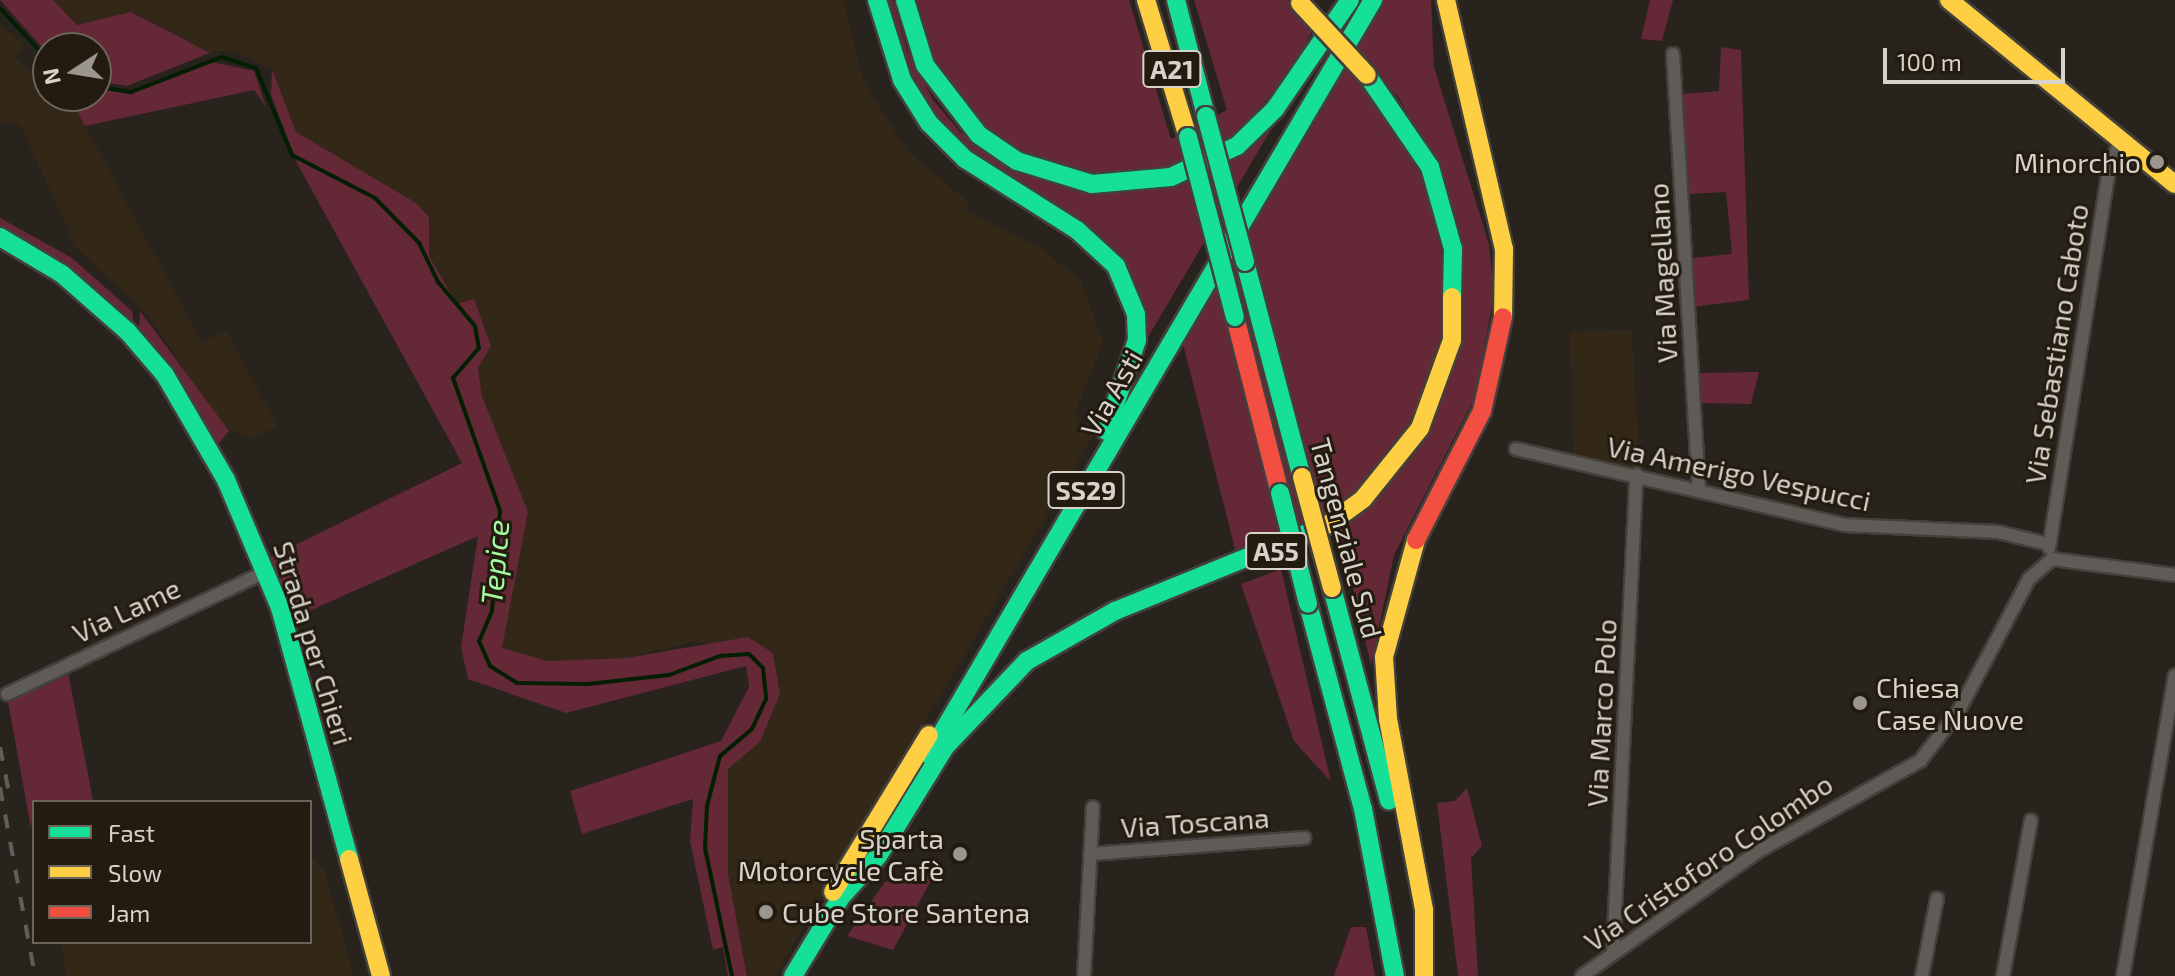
<!DOCTYPE html>
<html>
<head>
<meta charset="utf-8">
<style>
  body { margin:0 }
  #map { position:relative; width:2175px; height:976px; overflow:hidden; background:#28231d; font-family:"Exo 2",sans-serif }
  div>[style] { position:absolute }
  [style*='--x'] { left:calc(var(--x)*1px); top:calc(var(--y)*1px); width:calc(var(--w)*1px); rotate:calc(var(--a)*1deg) }
  .built>* { inset:0; background:#332718 }
  .green>* { inset:0; background:#642836 }
  .stream>* { height:4px; margin:-2px; padding:0 2px; transform-origin:2px; border-radius:2px; background:#041e03 }
  .roads { filter:drop-shadow(2px 0 #44403b) drop-shadow(-2px 0 #44403b) drop-shadow(0 2px #44403b) drop-shadow(0 -2px #44403b) }
  .street>* { height:12px; margin:-6px; padding:0 6px; transform-origin:6px; border-radius:6px; background:#5f5b57 }
  .fast>* { height:18px; margin:-9px; padding:0 9px; transform-origin:9px; border-radius:9px; background:#16e098 }
  .slow>* { height:18px; margin:-9px; padding:0 9px; transform-origin:9px; border-radius:9px; background:#ffcf43 }
  .jam>* { height:18px; margin:-9px; padding:0 9px; transform-origin:9px; border-radius:9px; background:#f24e42 }
  .rail>* { height:4px; margin-top:-2px; transform-origin:0; background:repeating-linear-gradient(90deg,#615e59 0 14px,transparent 0 28px) }
  .bridges { filter:drop-shadow(2px 0 #44403b) drop-shadow(-2px 0 #44403b) drop-shadow(0 2px #44403b) drop-shadow(0 -2px #44403b) }
  .fast-bridge>* { height:18px; margin:-9px; padding:0 9px; transform-origin:9px; border-radius:9px; background:#16e098 }
  .slow-bridge>* { height:18px; margin:-9px; padding:0 9px; transform-origin:9px; border-radius:9px; background:#ffcf43 }
  .dots>* { width:22px; height:22px; translate:-50% -50%; box-sizing:border-box; border:4px solid #231b0f; border-radius:50% }
  span { translate:-50% -50%; white-space:nowrap; text-align:center; line-height:1.15; -webkit-text-stroke:6px #231b0f; paint-order:stroke }
  .shield-label span { padding:2px 6px; background:#231b0f; border:2px solid; border-radius:6px; -webkit-text-stroke-width:0 }
  .shield-label { font-size:26px; color:#d7d2ca; font-weight:700 }
  .poi-label { font-size:28px; color:#d7d2ca }
  .right { translate:-100% -50%; text-align:right }
  .left { translate:0 -50%; text-align:left }
  .street-label { font-size:28px; color:#d7d2ca }
  .water-label { font-size:30px; color:#a3fa9e; font-style:italic }
  .legend { position:absolute; left:32px; top:800px; width:280px; height:144px; box-sizing:border-box; background:#231b0f; border:2px solid #6b645a; margin:0; padding:10px 14px; list-style:none; font-size:24px; color:#d7d2ca }
  .legend li { display:flex; align-items:center; gap:16px; height:40px }
  .legend b { width:40px; border:2px solid #6b645a }
  .north { position:absolute; left:32px; top:32px; width:80px; height:80px; box-sizing:border-box; background:#231b0f; border:2px solid #6b645a; border-radius:50%; rotate:258deg; font-size:22px; font-weight:700; line-height:32px; text-align:center; color:#d7d2ca }
  .north::after { content:''; display:block; margin:auto; width:28px; height:36px; background:#9a958d; clip-path:polygon(50% 0,100% 100%,50% 72%,0 100%) }
  .scale { position:absolute; left:1883px; top:48px; width:182px; height:36px; box-sizing:border-box; border:4px solid #d7d2ca; border-top:0; padding-left:10px; font-size:24px; line-height:28px; white-space:nowrap; color:#d7d2ca; -webkit-text-stroke:6px #231b0f; paint-order:stroke }
</style>
</head>
<body>
<div id="map">
  <div class="built">
    <div style="clip-path:polygon(53px 0,844px 0,863px 80px,908px 152px,969px 202px,966px 210px,1041px 248px,1081px 280px,1103px 343px,1075px 413px,1080px 428px,1094px 435px,775px 976px,747px 976px,728px 874px,728px 769px,760px 742px,780px 694px,773px 653px,694px 642px,626px 658px,547px 661px,501px 648px,528px 512px,482px 396px,478px 368px,490px 345px,474px 300px,457px 304px,429px 256px,429px 217px,296px 132px,272px 69px,230px 50px,210px 53px,131px 12px,77px 25px)"></div>
    <div style="clip-path:polygon(0 25px,25px 45px,14px 57px,48px 87px,48px 96px,69px 96px,202px 342px,227px 331px,277px 426px,249px 439px,222px 426px,149px 317px,75px 246px,20px 124px,0 121px)"></div>
    <div style="clip-path:polygon(1632px 330px,1640px 470px,1573px 454px,1570px 331px)"></div>
    <div style="clip-path:polygon(310px 856px,325px 872px,354px 976px,67px 976px,60px 942px,310px 942px)"></div>
  </div>
  <div class="green">
    <div style="clip-path:polygon(0 0,53px 0,77px 25px,131px 12px,210px 53px,127px 86px,96px 81px,96px 48px,48px 54px)"></div>
    <div style="clip-path:polygon(884px 0,893px 0,907px 49px,933px 100px,961px 133px,1001px 162px,1144px 188px,1272px 128px,1148px 337px,1126px 264px,959px 144px,926px 107px,896px 47px)"></div>
    <div style="clip-path:polygon(912px 0,1129px 0,1171px 139px,1227px 110px,1194px 0,1287px 0,1314px 28px,1289px 74px,1235px 135px,1175px 167px,1111px 176px,1043px 164px,996px 139px,930px 58px)"></div>
    <div style="clip-path:polygon(1383px 0,1431px 0,1434px 67px,1489px 244px,1494px 294px,1476px 395px,1394px 555px,1371px 665px,1339px 529px,1390px 483px,1460px 323px,1429px 152px,1399px 98px,1355px 48px)"></div>
    <div style="clip-path:polygon(1650px 0,1673px 0,1662px 41px,1641px 39px)"></div>
    <div style="clip-path:polygon(1721px 47px,1741px 50px,1749px 300px,1691px 307px,1692px 258px,1732px 254px,1726px 192px,1689px 194px,1683px 94px,1719px 91px)"></div>
    <div style="clip-path:polygon(212px 62px,254px 71px,266px 107px,254px 90px,85px 126px,69px 96px,96px 96px,96px 89px,131px 94px)"></div>
    <div style="clip-path:polygon(1344px 65px,1371px 91px,1427px 180px,1450px 293px,1433px 380px,1389px 459px,1333px 513px,1237px 557px,1182px 340px)"></div>
    <div style="clip-path:polygon(272px 69px,296px 132px,416px 203px,429px 217px,429px 256px,457px 304px,474px 299px,491px 346px,478px 368px,482px 396px,528px 512px,502px 648px,547px 661px,626px 658px,748px 637px,773px 653px,780px 694px,760px 742px,728px 769px,728px 874px,747px 976px,728px 976px,723px 947px,713px 950px,690px 841px,693px 799px,582px 834px,570px 791px,721px 741px,749px 687px,746px 666px,566px 713px,468px 679px,461px 647px,478px 536px,291px 619px,269px 558px,462px 463px,298px 165px,271px 95px)"></div>
    <div style="clip-path:polygon(0 218px,72px 258px,132px 311px,134px 324px,72px 268px,0 226px)"></div>
    <div style="clip-path:polygon(140px 311px,229px 431px,218px 444px,167px 361px,139px 330px)"></div>
    <div style="clip-path:polygon(1759px 372px,1751px 404px,1696px 403px,1695px 373px)"></div>
    <div style="clip-path:polygon(1281px 569px,1331px 782px,1294px 741px,1241px 584px)"></div>
    <div style="clip-path:polygon(68px 672px,93px 800px,34px 802px,31px 828px,8px 702px)"></div>
    <div style="clip-path:polygon(1467px 788px,1482px 846px,1471px 858px,1478px 976px,1458px 976px,1437px 803px,1455px 801px)"></div>
    <div style="clip-path:polygon(934px 875px,893px 950px,847px 936px,885px 882px)"></div>
    <div style="clip-path:polygon(1351px 927px,1366px 927px,1375px 976px,1334px 976px)"></div>
  </div>
  <div class="stream">
    <div style="--x:0;--y:8;--w:71;--a:47.3"></div>
    <div style="--x:96;--y:86;--w:36;--a:10"></div>
    <div style="--x:131;--y:92;--w:97;--a:-21"></div>
    <div style="--x:222;--y:57;--w:36;--a:18"></div>
    <div style="--x:256;--y:68;--w:94;--a:67.5"></div>
    <div style="--x:292;--y:155;--w:93;--a:27.4"></div>
    <div style="--x:375;--y:198;--w:63;--a:45.6"></div>
    <div style="--x:419;--y:243;--w:43;--a:64"></div>
    <div style="--x:438;--y:282;--w:57;--a:49.9"></div>
    <div style="--x:475;--y:326;--w:22;--a:80"></div>
    <div style="--x:479;--y:348;--w:40;--a:131"></div>
    <div style="--x:453;--y:378;--w:141;--a:70.5"></div>
    <div style="--x:500;--y:511;--w:100;--a:94.6"></div>
    <div style="--x:492;--y:611;--w:33;--a:113"></div>
    <div style="--x:479;--y:641;--w:27;--a:66"></div>
    <div style="--x:490;--y:666;--w:32;--a:32"></div>
    <div style="--x:517;--y:683;--w:71;--a:0.8"></div>
    <div style="--x:588;--y:684;--w:81;--a:-6.3"></div>
    <div style="--x:669;--y:675;--w:54;--a:-20.4"></div>
    <div style="--x:720;--y:656;--w:29;--a:-4"></div>
    <div style="--x:749;--y:654;--w:20;--a:45"></div>
    <div style="--x:763;--y:668;--w:31;--a:84"></div>
    <div style="--x:766;--y:699;--w:33;--a:115"></div>
    <div style="--x:752;--y:729;--w:42;--a:139.8"></div>
    <div style="--x:720;--y:756;--w:52;--a:104.6"></div>
    <div style="--x:707;--y:806;--w:42;--a:92.7"></div>
    <div style="--x:705;--y:848;--w:131;--a:78.1"></div>
  </div>
  <div class="roads">
    <div class="street">
      <div style="--x:1673;--y:54;--w:436;--a:86.6"></div>
      <div style="--x:1516;--y:449;--w:338;--a:13"></div>
      <div style="--x:1845;--y:525;--w:153;--a:2.6"></div>
      <div style="--x:1998;--y:532;--w:51;--a:13.5"></div>
      <div style="--x:2049;--y:548;--w:389;--a:-81"></div>
      <div style="--x:2110;--y:164;--w:27;--a:-66"></div>
      <div style="--x:7;--y:694;--w:288;--a:-25.3"></div>
      <div style="--x:1090;--y:854;--w:215;--a:-4.3"></div>
      <div style="--x:1613;--y:953;--w:479;--a:-87.2"></div>
      <div style="--x:1084;--y:976;--w:169;--a:-87"></div>
      <div style="--x:1582;--y:976;--w:214;--a:-35.3"></div>
      <div style="--x:1757;--y:852;--w:187;--a:-29.2"></div>
      <div style="--x:1920;--y:761;--w:62;--a:-52.2"></div>
      <div style="--x:1958;--y:712;--w:151;--a:-61.9"></div>
      <div style="--x:2029;--y:579;--w:30;--a:-41"></div>
      <div style="--x:2052;--y:559;--w:124;--a:7.4"></div>
      <div style="--x:1922;--y:976;--w:79;--a:-79.1"></div>
      <div style="--x:2003;--y:976;--w:158;--a:-79.8"></div>
      <div style="--x:2123;--y:976;--w:305;--a:-80.2"></div>
    </div>
    <div class="fast">
      <div style="--x:877;--y:0;--w:84;--a:72.6"></div>
      <div style="--x:902;--y:80;--w:51;--a:57.9"></div>
      <div style="--x:929;--y:123;--w:51;--a:45"></div>
      <div style="--x:965;--y:159;--w:133;--a:32.4"></div>
      <div style="--x:1077;--y:230;--w:53;--a:42.7"></div>
      <div style="--x:1116;--y:266;--w:52;--a:67.4"></div>
      <div style="--x:1136;--y:314;--w:26;--a:88"></div>
      <div style="--x:1137;--y:340;--w:96;--a:108.8"></div>
      <div style="--x:905;--y:0;--w:68;--a:72.9"></div>
      <div style="--x:925;--y:65;--w:88;--a:52.4"></div>
      <div style="--x:979;--y:135;--w:46;--a:34.4"></div>
      <div style="--x:1017;--y:161;--w:78;--a:17"></div>
      <div style="--x:1092;--y:184;--w:79;--a:-5.1"></div>
      <div style="--x:1171;--y:177;--w:73;--a:-25.2"></div>
      <div style="--x:1237;--y:146;--w:53;--a:-44.2"></div>
      <div style="--x:1275;--y:109;--w:132;--a:-55.5"></div>
      <div style="--x:1176;--y:0;--w:120;--a:75.5"></div>
      <div style="--x:1367;--y:75;--w:112;--a:55.6"></div>
      <div style="--x:1430;--y:167;--w:85;--a:74.3"></div>
      <div style="--x:1453;--y:249;--w:48;--a:91.2"></div>
      <div style="--x:0;--y:237;--w:72;--a:30.8"></div>
      <div style="--x:62;--y:274;--w:88;--a:41.3"></div>
      <div style="--x:128;--y:332;--w:57;--a:49.3"></div>
      <div style="--x:165;--y:375;--w:121;--a:59.8"></div>
      <div style="--x:226;--y:480;--w:139;--a:67.1"></div>
      <div style="--x:280;--y:608;--w:260;--a:74.6"></div>
      <div style="--x:1245;--y:262;--w:222;--a:75.2"></div>
      <div style="--x:1332;--y:588;--w:220;--a:75"></div>
      <div style="--x:1308;--y:604;--w:212;--a:75"></div>
      <div style="--x:1363;--y:809;--w:170;--a:79.2"></div>
      <div style="--x:929;--y:755;--w:876;--a:-59.54"></div>
      <div style="--x:841;--y:897;--w:55;--a:-47.9"></div>
      <div style="--x:878;--y:856;--w:128;--a:-58.4"></div>
      <div style="--x:945;--y:747;--w:119;--a:-46.4"></div>
      <div style="--x:1027;--y:661;--w:101;--a:-29.6"></div>
      <div style="--x:1115;--y:611;--w:231;--a:-22.1"></div>
      <div style="--x:793;--y:976;--w:108;--a:-58.7"></div>
    </div>
    <div class="slow">
      <div style="--x:1146;--y:0;--w:143;--a:73"></div>
      <div style="--x:1446;--y:0;--w:256;--a:76.9"></div>
      <div style="--x:1504;--y:249;--w:68;--a:90.8"></div>
      <div style="--x:1949;--y:0;--w:291;--a:39.2"></div>
      <div style="--x:1329;--y:524;--w:42;--a:-36.3"></div>
      <div style="--x:1363;--y:499;--w:91;--a:-51.2"></div>
      <div style="--x:1420;--y:428;--w:94;--a:-70"></div>
      <div style="--x:1452;--y:340;--w:43;--a:-90"></div>
      <div style="--x:1416;--y:540;--w:121;--a:105.3"></div>
      <div style="--x:1384;--y:657;--w:62;--a:86.3"></div>
      <div style="--x:1388;--y:719;--w:194;--a:79.3"></div>
      <div style="--x:1424;--y:910;--w:66;--a:90"></div>
      <div style="--x:349;--y:859;--w:121;--a:74.7"></div>
      <div style="--x:833;--y:892;--w:184;--a:-58.6"></div>
    </div>
    <div class="jam">
      <div style="--x:1235;--y:317;--w:182;--a:75.7"></div>
      <div style="--x:1416;--y:540;--w:145;--a:-62.9"></div>
      <div style="--x:1482;--y:411;--w:96;--a:-77.4"></div>
    </div>
  </div>
  <div class="rail">
    <div style="--x:0;--y:747;--w:52;--a:78.9"></div>
    <div style="--x:0;--y:787;--w:192;--a:79.5"></div>
  </div>
  <div class="bridges">
    <div class="fast-bridge">
      <div style="--x:1206;--y:116;--w:151;--a:75"></div>
      <div style="--x:1188;--y:137;--w:186;--a:75.4"></div>
      <div style="--x:1280;--y:493;--w:114;--a:75.8"></div>
    </div>
    <div class="slow-bridge">
      <div style="--x:1300;--y:3;--w:98;--a:47.1"></div>
      <div style="--x:1302;--y:477;--w:115;--a:74.9"></div>
    </div>
  </div>
  <div class="dots">
    <div style="left:2157px;top:162px;background:#9a958d"></div>
    <div style="left:1860px;top:703px;background:#9a958d"></div>
    <div style="left:960px;top:854px;background:#9a958d"></div>
    <div style="left:766px;top:912px;background:#9a958d"></div>
  </div>
  <div class="shield-label">
    <span style="left:1172px;top:69px">A21</span>
    <span style="left:1086px;top:490px">SS29</span>
    <span style="left:1276px;top:551px">A55</span>
  </div>
  <div class="poi-label">
    <span class="right" style="left:2141px;top:162px">Minorchio</span>
    <span class="left" style="left:1876px;top:703px">Chiesa<br>Case Nuove</span>
    <span class="right" style="left:944px;top:854px">Sparta<br>Motorcycle Cafè</span>
    <span class="left" style="left:782px;top:912px">Cube Store Santena</span>
  </div>
  <div class="street-label">
    <span style="left:1662px;top:273px;rotate:-93deg">Via Magellano</span>
    <span style="left:2056px;top:344px;rotate:-81deg">Via Sebastiano Caboto</span>
    <span style="left:1111px;top:393px;rotate:-60deg">Via Asti</span>
    <span style="left:1739px;top:473px;rotate:12deg">Via Amerigo Vespucci</span>
    <span style="left:1347px;top:538px;rotate:75deg">Tangenziale Sud</span>
    <span style="left:126px;top:610px;rotate:-25deg">Via Lame</span>
    <span style="left:314px;top:643px;rotate:73deg">Strada per Chieri</span>
    <span style="left:1601px;top:713px;rotate:-87deg">Via Marco Polo</span>
    <span style="left:1195px;top:822px;rotate:-4deg">Via Toscana</span>
    <span style="left:1708px;top:862px;rotate:-34deg">Via Cristoforo Colombo</span>
  </div>
  <div class="water-label">
    <span style="left:494px;top:562px;rotate:-85deg">Tepice</span>
  </div>
  <ul class="legend">
  <li><b style="height:10px;background:#16e098"></b>Fast</li>
  <li><b style="height:10px;background:#ffcf43"></b>Slow</li>
  <li><b style="height:10px;background:#f24e42"></b>Jam</li>
  </ul>
  <div class="north">N</div>
  <div class="scale">100 m</div>
</div>
</body>
</html>
